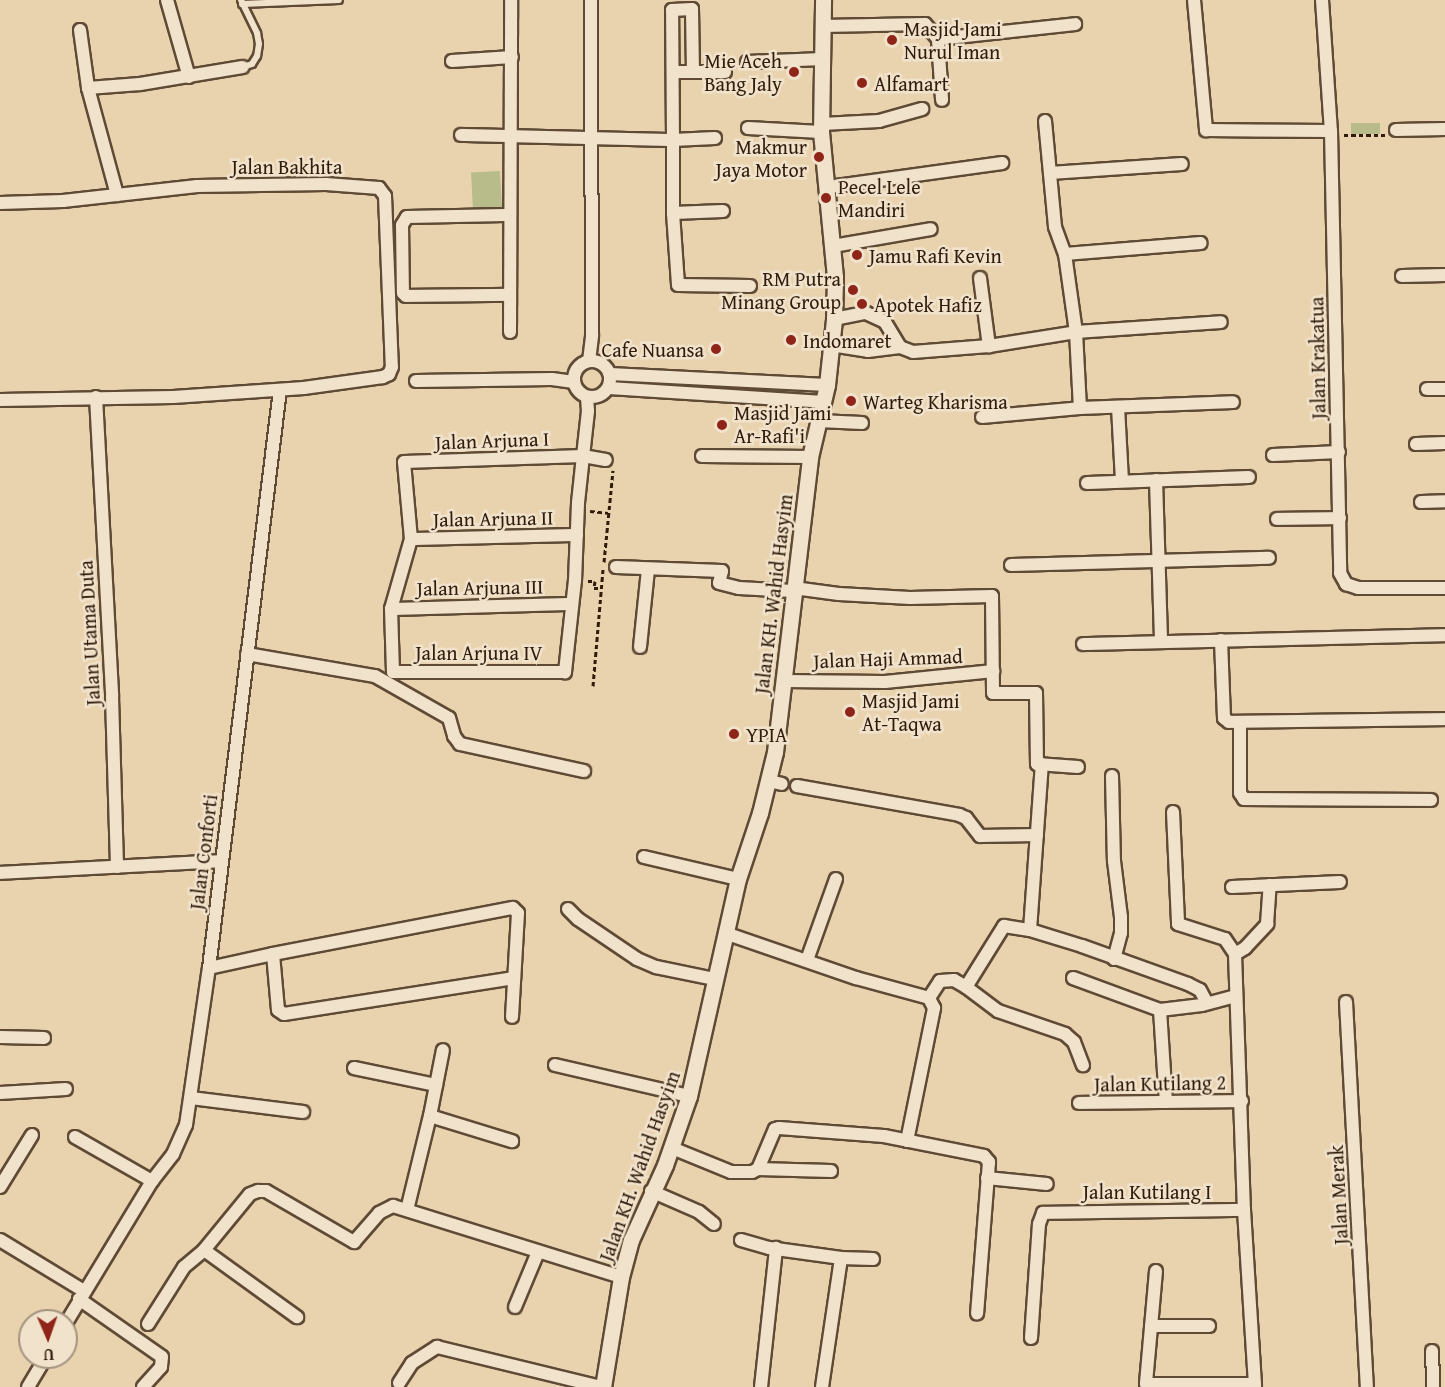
<!DOCTYPE html>
<html>
<head>
<meta charset="utf-8">
<style>
  body { margin:0 }
  #map { position:relative; width:1445px; height:1387px; overflow:hidden; background:#e9d3af; font-family:"Gentium Book Plus",serif }
  div>[style] { position:absolute }
  [style*='--x'] { left:calc(var(--x)*1px); top:calc(var(--y)*1px); width:calc(var(--w)*1px); rotate:calc(var(--a)*1deg) }
  .green>* { inset:0; background:#b8bc8a; transform-origin:0 0 }
  .path>* { height:3px; margin-top:-1.5px; transform-origin:0; background:repeating-linear-gradient(90deg,#311c0c 0 4.5px,transparent 0 7.5px) }
  .roads { filter:drop-shadow(2px 0 #5f4a35) drop-shadow(-2px 0 #5f4a35) drop-shadow(0 2px #5f4a35) drop-shadow(0 -2px #5f4a35) }
  .service>* { height:6px; margin:-3px; padding:0 3px; transform-origin:3px; border-radius:3px; background:#f1e2cb }
  .minor>* { height:12px; margin:-6px; padding:0 6px; transform-origin:6px; border-radius:6px; background:#f1e2cb }
  .minor>.ring { margin:-6px; padding:0; box-sizing:content-box; background:none; border:12px solid #f1e2cb; border-radius:50% }
  .tertiary>* { height:15px; margin:-7.5px; padding:0 7.5px; transform-origin:7.5px; border-radius:7.5px; background:#f1e2cb }
  .dots>* { width:16px; height:16px; translate:-50% -50%; box-sizing:border-box; border:3px solid #f1e2cb; border-radius:50% }
  span { translate:-50% -50%; white-space:nowrap; text-align:center; line-height:1.15; -webkit-text-stroke:5px #f1e2cb; paint-order:stroke }
  .poi-label { font-size:20px; color:#311c0c }
  .left { translate:0 -50%; text-align:left }
  .right { translate:-100% -50%; text-align:right }
  .street-label { font-size:20px; color:#311c0c }
  .north { position:absolute; left:18px; top:1309px; width:60px; height:60px; box-sizing:border-box; background:#f1e2cb; border:2px solid #a4937f; border-radius:50%; rotate:178deg; font-size:16px; font-weight:700; line-height:24px; text-align:center; color:#311c0c }
  .north::after { content:''; display:block; margin:auto; width:21px; height:27px; background:#8f2418; clip-path:polygon(50% 0,100% 100%,50% 72%,0 100%) }
</style>
</head>
<body>
<div id="map">
  <div class="green">
    <div style="left:1380px;top:123px;width:11px;height:29px;rotate:90deg"></div>
    <div style="left:500px;top:171px;width:40px;height:29px;rotate:87deg"></div>
  </div>
  <div class="path">
    <div style="--x:1344;--y:135;--w:41;--a:0"></div>
    <div style="--x:590;--y:511;--w:18;--a:6"></div>
    <div style="--x:604;--y:562;--w:92;--a:-84.4"></div>
    <div style="--x:588;--y:581;--w:7;--a:0"></div>
    <div style="--x:595;--y:581;--w:7;--a:98"></div>
    <div style="--x:594;--y:588;--w:7;--a:0"></div>
    <div style="--x:593;--y:686;--w:117;--a:-85.1"></div>
  </div>
  <div class="roads">
    <div class="service">
      <div style="--x:241;--y:0;--w:37;--a:64"></div>
      <div style="--x:257;--y:33;--w:11;--a:80"></div>
      <div style="--x:259;--y:44;--w:12;--a:99"></div>
      <div style="--x:257;--y:56;--w:9;--a:122"></div>
      <div style="--x:252;--y:64;--w:9;--a:162"></div>
      <div style="--x:242;--y:4;--w:97;--a:-2.4"></div>
    </div>
    <div class="minor">
      <div style="--x:167;--y:0;--w:80;--a:74.1"></div>
      <div style="--x:1194;--y:0;--w:131;--a:84.7"></div>
      <div style="--x:1206;--y:130;--w:125;--a:0.5"></div>
      <div style="--x:1322;--y:0;--w:131;--a:86.1"></div>
      <div style="--x:1331;--y:131;--w:442;--a:88.8"></div>
      <div style="--x:1340;--y:573;--w:13;--a:61"></div>
      <div style="--x:1346;--y:584;--w:13;--a:18"></div>
      <div style="--x:1358;--y:588;--w:87;--a:0"></div>
      <div style="--x:823;--y:26;--w:102;--a:-1.1"></div>
      <div style="--x:925;--y:24;--w:20;--a:49"></div>
      <div style="--x:938;--y:39;--w:138;--a:-6.2"></div>
      <div style="--x:80;--y:30;--w:59;--a:82.1"></div>
      <div style="--x:88;--y:88;--w:111;--a:74.8"></div>
      <div style="--x:938;--y:39;--w:61;--a:86.2"></div>
      <div style="--x:452;--y:61;--w:60;--a:-3.8"></div>
      <div style="--x:747;--y:62;--w:76;--a:-2.3"></div>
      <div style="--x:674;--y:72;--w:51;--a:0"></div>
      <div style="--x:88;--y:88;--w:52;--a:-4.4"></div>
      <div style="--x:140;--y:84;--w:104;--a:-9.4"></div>
      <div style="--x:1045;--y:121;--w:106;--a:84.6"></div>
      <div style="--x:1055;--y:227;--w:29;--a:70"></div>
      <div style="--x:1065;--y:254;--w:79;--a:82"></div>
      <div style="--x:1076;--y:332;--w:76;--a:87"></div>
      <div style="--x:822;--y:124;--w:57;--a:-3"></div>
      <div style="--x:879;--y:121;--w:45;--a:-15.6"></div>
      <div style="--x:748;--y:128;--w:73;--a:3.1"></div>
      <div style="--x:1396;--y:130;--w:49;--a:-1.2"></div>
      <div style="--x:461;--y:135;--w:212;--a:1.4"></div>
      <div style="--x:673;--y:140;--w:130;--a:-90.4"></div>
      <div style="--x:672;--y:10;--w:20;--a:-3"></div>
      <div style="--x:692;--y:9;--w:62;--a:89.1"></div>
      <div style="--x:715;--y:138;--w:42;--a:177.3"></div>
      <div style="--x:673;--y:140;--w:73;--a:90"></div>
      <div style="--x:673;--y:213;--w:72;--a:86"></div>
      <div style="--x:678;--y:285;--w:72;--a:0.8"></div>
      <div style="--x:1050;--y:173;--w:132;--a:-3.9"></div>
      <div style="--x:829;--y:187;--w:175;--a:-7.9"></div>
      <div style="--x:0;--y:203;--w:63;--a:-1.8"></div>
      <div style="--x:63;--y:201;--w:135;--a:-6.4"></div>
      <div style="--x:197;--y:186;--w:129;--a:-0.9"></div>
      <div style="--x:326;--y:184;--w:53;--a:4.3"></div>
      <div style="--x:379;--y:188;--w:10;--a:53"></div>
      <div style="--x:385;--y:196;--w:171;--a:87.7"></div>
      <div style="--x:392;--y:367;--w:8;--a:113"></div>
      <div style="--x:389;--y:374;--w:7;--a:153"></div>
      <div style="--x:383;--y:377;--w:80;--a:172.1"></div>
      <div style="--x:304;--y:388;--w:131;--a:176.1"></div>
      <div style="--x:173;--y:397;--w:173;--a:179"></div>
      <div style="--x:673;--y:213;--w:50;--a:-2.3"></div>
      <div style="--x:509;--y:215;--w:102;--a:178.9"></div>
      <div style="--x:407;--y:217;--w:9;--a:122"></div>
      <div style="--x:402;--y:225;--w:68;--a:89.2"></div>
      <div style="--x:403;--y:293;--w:4;--a:45"></div>
      <div style="--x:406;--y:296;--w:103;--a:-0.6"></div>
      <div style="--x:833;--y:246;--w:99;--a:-9.8"></div>
      <div style="--x:1065;--y:254;--w:136;--a:-4.6"></div>
      <div style="--x:1402;--y:276;--w:43;--a:-1.3"></div>
      <div style="--x:980;--y:278;--w:69;--a:82.5"></div>
      <div style="--x:834;--y:319;--w:33;--a:-11"></div>
      <div style="--x:866;--y:313;--w:21;--a:25"></div>
      <div style="--x:885;--y:322;--w:29;--a:59"></div>
      <div style="--x:510;--y:332;--w:332;--a:-89.8"></div>
      <div style="--x:831;--y:345;--w:37;--a:9"></div>
      <div style="--x:868;--y:351;--w:32;--a:-7"></div>
      <div style="--x:900;--y:347;--w:14;--a:21"></div>
      <div style="--x:913;--y:352;--w:76;--a:-4.5"></div>
      <div style="--x:989;--y:346;--w:88;--a:-9.1"></div>
      <div style="--x:1076;--y:332;--w:145;--a:-3.9"></div>
      <div class="ring" style="left:574px;top:361px;width:24px;height:24px"></div>
      <div style="--x:589;--y:361;--w:26;--a:-83"></div>
      <div style="--x:592;--y:335;--w:335;--a:-90.2"></div>
      <div style="--x:610;--y:374;--w:217;--a:2.9"></div>
      <div style="--x:416;--y:381;--w:136;--a:-0.8"></div>
      <div style="--x:552;--y:379;--w:22;--a:8"></div>
      <div style="--x:609;--y:388;--w:215;--a:3.7"></div>
      <div style="--x:1427;--y:389;--w:18;--a:0"></div>
      <div style="--x:96;--y:397;--w:300;--a:86.9"></div>
      <div style="--x:112;--y:697;--w:170;--a:88.3"></div>
      <div style="--x:587;--y:397;--w:14;--a:86"></div>
      <div style="--x:588;--y:411;--w:45;--a:96.3"></div>
      <div style="--x:583;--y:456;--w:47;--a:96.1"></div>
      <div style="--x:578;--y:503;--w:77;--a:92.2"></div>
      <div style="--x:575;--y:580;--w:93;--a:96.2"></div>
      <div style="--x:565;--y:672;--w:172;--a:180"></div>
      <div style="--x:393;--y:672;--w:63;--a:-91.8"></div>
      <div style="--x:391;--y:609;--w:73;--a:-74.1"></div>
      <div style="--x:411;--y:539;--w:77;--a:-95.2"></div>
      <div style="--x:404;--y:462;--w:179;--a:-1.9"></div>
      <div style="--x:583;--y:456;--w:23;--a:10"></div>
      <div style="--x:1118;--y:407;--w:73;--a:86.9"></div>
      <div style="--x:982;--y:417;--w:98;--a:-5.2"></div>
      <div style="--x:1080;--y:408;--w:153;--a:-2.2"></div>
      <div style="--x:819;--y:421;--w:43;--a:2.7"></div>
      <div style="--x:1416;--y:444;--w:29;--a:-2"></div>
      <div style="--x:1273;--y:455;--w:66;--a:-2.6"></div>
      <div style="--x:702;--y:456;--w:108;--a:0.5"></div>
      <div style="--x:1156;--y:480;--w:161;--a:88.2"></div>
      <div style="--x:1087;--y:483;--w:162;--a:-2.1"></div>
      <div style="--x:1421;--y:502;--w:24;--a:-2"></div>
      <div style="--x:1277;--y:519;--w:63;--a:-0.9"></div>
      <div style="--x:411;--y:539;--w:166;--a:-1.4"></div>
      <div style="--x:1011;--y:565;--w:258;--a:-1.6"></div>
      <div style="--x:616;--y:567;--w:106;--a:2.2"></div>
      <div style="--x:722;--y:571;--w:12;--a:104"></div>
      <div style="--x:719;--y:583;--w:21;--a:14"></div>
      <div style="--x:739;--y:588;--w:54;--a:3.2"></div>
      <div style="--x:794;--y:588;--w:45;--a:7.6"></div>
      <div style="--x:839;--y:594;--w:71;--a:3.2"></div>
      <div style="--x:910;--y:598;--w:82;--a:-1.4"></div>
      <div style="--x:992;--y:596;--w:97;--a:89.4"></div>
      <div style="--x:993;--y:693;--w:43;--a:0"></div>
      <div style="--x:1036;--y:693;--w:71;--a:89.2"></div>
      <div style="--x:1037;--y:764;--w:41;--a:4.2"></div>
      <div style="--x:391;--y:609;--w:179;--a:-1.6"></div>
      <div style="--x:1221;--y:640;--w:78;--a:87.8"></div>
      <div style="--x:1224;--y:718;--w:6;--a:39"></div>
      <div style="--x:1229;--y:722;--w:216;--a:-0.8"></div>
      <div style="--x:1083;--y:644;--w:362;--a:-1.4"></div>
      <div style="--x:640;--y:647;--w:78;--a:-84.1"></div>
      <div style="--x:247;--y:654;--w:130;--a:9.8"></div>
      <div style="--x:375;--y:676;--w:85;--a:29.6"></div>
      <div style="--x:449;--y:718;--w:19;--a:74"></div>
      <div style="--x:454;--y:736;--w:10;--a:53"></div>
      <div style="--x:460;--y:744;--w:127;--a:12.3"></div>
      <div style="--x:784;--y:681;--w:101;--a:0.6"></div>
      <div style="--x:885;--y:682;--w:109;--a:-5.8"></div>
      <div style="--x:1240;--y:722;--w:71;--a:90"></div>
      <div style="--x:1240;--y:793;--w:7;--a:56"></div>
      <div style="--x:1244;--y:799;--w:187;--a:0.3"></div>
      <div style="--x:1112;--y:776;--w:85;--a:88.7"></div>
      <div style="--x:1114;--y:861;--w:56;--a:82.9"></div>
      <div style="--x:1121;--y:917;--w:16;--a:90"></div>
      <div style="--x:1121;--y:933;--w:27;--a:105"></div>
      <div style="--x:769;--y:781;--w:13;--a:13"></div>
      <div style="--x:797;--y:786;--w:165;--a:10.1"></div>
      <div style="--x:959;--y:815;--w:8;--a:23"></div>
      <div style="--x:966;--y:818;--w:23;--a:52"></div>
      <div style="--x:980;--y:836;--w:57;--a:-1"></div>
      <div style="--x:1173;--y:812;--w:112;--a:87.4"></div>
      <div style="--x:1178;--y:924;--w:49;--a:17.7"></div>
      <div style="--x:1225;--y:939;--w:18;--a:56"></div>
      <div style="--x:1235;--y:954;--w:256;--a:88"></div>
      <div style="--x:1244;--y:1210;--w:177;--a:86.4"></div>
      <div style="--x:644;--y:857;--w:97;--a:13.2"></div>
      <div style="--x:0;--y:873;--w:222;--a:-3.1"></div>
      <div style="--x:1232;--y:887;--w:108;--a:-2.7"></div>
      <div style="--x:568;--y:909;--w:14;--a:45"></div>
      <div style="--x:578;--y:919;--w:71;--a:34.1"></div>
      <div style="--x:637;--y:959;--w:21;--a:23"></div>
      <div style="--x:656;--y:967;--w:59;--a:11.7"></div>
      <div style="--x:1030;--y:930;--w:166;--a:-85.9"></div>
      <div style="--x:725;--y:933;--w:139;--a:19"></div>
      <div style="--x:856;--y:978;--w:76;--a:15.3"></div>
      <div style="--x:273;--y:954;--w:56;--a:84.9"></div>
      <div style="--x:278;--y:1010;--w:7;--a:34"></div>
      <div style="--x:284;--y:1014;--w:233;--a:-8.9"></div>
      <div style="--x:1235;--y:954;--w:12;--a:-31"></div>
      <div style="--x:1245;--y:948;--w:33;--a:-47"></div>
      <div style="--x:1267;--y:924;--w:39;--a:-86"></div>
      <div style="--x:807;--y:960;--w:86;--a:-70.3"></div>
      <div style="--x:209;--y:968;--w:66;--a:-12.3"></div>
      <div style="--x:273;--y:954;--w:244;--a:-10.9"></div>
      <div style="--x:513;--y:908;--w:7;--a:45"></div>
      <div style="--x:518;--y:913;--w:104;--a:93.3"></div>
      <div style="--x:1073;--y:978;--w:93;--a:20.2"></div>
      <div style="--x:1160;--y:1010;--w:42;--a:-6.8"></div>
      <div style="--x:1202;--y:1005;--w:34;--a:-15"></div>
      <div style="--x:966;--y:987;--w:40;--a:37"></div>
      <div style="--x:998;--y:1011;--w:71;--a:18.9"></div>
      <div style="--x:1065;--y:1034;--w:12;--a:42"></div>
      <div style="--x:1074;--y:1042;--w:25;--a:69"></div>
      <div style="--x:929;--y:998;--w:20;--a:-57"></div>
      <div style="--x:940;--y:981;--w:14;--a:-4"></div>
      <div style="--x:954;--y:980;--w:14;--a:30"></div>
      <div style="--x:966;--y:987;--w:72;--a:-58.1"></div>
      <div style="--x:1004;--y:926;--w:26;--a:9"></div>
      <div style="--x:1030;--y:930;--w:54;--a:17.1"></div>
      <div style="--x:1082;--y:946;--w:113;--a:19.7"></div>
      <div style="--x:1188;--y:984;--w:13;--a:27"></div>
      <div style="--x:1200;--y:990;--w:15;--a:62"></div>
      <div style="--x:1346;--y:1002;--w:386;--a:86.9"></div>
      <div style="--x:1160;--y:1010;--w:92;--a:86.3"></div>
      <div style="--x:0;--y:1037;--w:44;--a:1.3"></div>
      <div style="--x:555;--y:1065;--w:138;--a:13"></div>
      <div style="--x:354;--y:1068;--w:84;--a:11.7"></div>
      <div style="--x:0;--y:1093;--w:66;--a:-3.5"></div>
      <div style="--x:191;--y:1098;--w:113;--a:7.1"></div>
      <div style="--x:1079;--y:1103;--w:163;--a:-0.7"></div>
      <div style="--x:430;--y:1116;--w:86;--a:17"></div>
      <div style="--x:75;--y:1137;--w:89;--a:29.7"></div>
      <div style="--x:907;--y:1141;--w:136;--a:-78.5"></div>
      <div style="--x:934;--y:1008;--w:11;--a:-117"></div>
      <div style="--x:672;--y:1148;--w:64;--a:22.1"></div>
      <div style="--x:731;--y:1172;--w:21;--a:0"></div>
      <div style="--x:752;--y:1172;--w:7;--a:-27"></div>
      <div style="--x:758;--y:1169;--w:73;--a:1.6"></div>
      <div style="--x:758;--y:1169;--w:43;--a:-67"></div>
      <div style="--x:775;--y:1129;--w:4;--a:-14"></div>
      <div style="--x:779;--y:1128;--w:105;--a:4.4"></div>
      <div style="--x:884;--y:1136;--w:102;--a:11.3"></div>
      <div style="--x:984;--y:1156;--w:8;--a:50"></div>
      <div style="--x:989;--y:1162;--w:152;--a:94.5"></div>
      <div style="--x:987;--y:1178;--w:60;--a:5.7"></div>
      <div style="--x:0;--y:1187;--w:61;--a:-58.4"></div>
      <div style="--x:651;--y:1191;--w:52;--a:23.6"></div>
      <div style="--x:699;--y:1212;--w:19;--a:39"></div>
      <div style="--x:407;--y:1210;--w:97;--a:-76.3"></div>
      <div style="--x:430;--y:1116;--w:67;--a:-78.9"></div>
      <div style="--x:0;--y:1240;--w:98;--a:31.3"></div>
      <div style="--x:741;--y:1240;--w:29;--a:16"></div>
      <div style="--x:769;--y:1248;--w:73;--a:7.9"></div>
      <div style="--x:841;--y:1258;--w:32;--a:2"></div>
      <div style="--x:204;--y:1250;--w:115;--a:35.8"></div>
      <div style="--x:1156;--y:1271;--w:113;--a:95.1"></div>
      <div style="--x:1146;--y:1384;--w:109;--a:0"></div>
      <div style="--x:79;--y:1299;--w:101;--a:34.9"></div>
      <div style="--x:162;--y:1357;--w:10;--a:96"></div>
      <div style="--x:161;--y:1367;--w:27;--a:132"></div>
      <div style="--x:515;--y:1307;--w:60;--a:-67.3"></div>
      <div style="--x:66;--y:1323;--w:166;--a:-58.8"></div>
      <div style="--x:152;--y:1181;--w:34;--a:-52"></div>
      <div style="--x:173;--y:1154;--w:32;--a:-66"></div>
      <div style="--x:186;--y:1125;--w:159;--a:-81.7"></div>
      <div style="--x:209;--y:968;--w:582;--a:-83"></div>
      <div style="--x:148;--y:1324;--w:67;--a:-57.7"></div>
      <div style="--x:184;--y:1267;--w:26;--a:-40"></div>
      <div style="--x:204;--y:1250;--w:72;--a:-50.6"></div>
      <div style="--x:250;--y:1194;--w:9;--a:-21"></div>
      <div style="--x:258;--y:1191;--w:8;--a:0"></div>
      <div style="--x:266;--y:1191;--w:102;--a:30.1"></div>
      <div style="--x:354;--y:1242;--w:38;--a:-49"></div>
      <div style="--x:379;--y:1213;--w:16;--a:-27"></div>
      <div style="--x:393;--y:1206;--w:239;--a:17.3"></div>
      <div style="--x:1151;--y:1326;--w:58;--a:0"></div>
      <div style="--x:1031;--y:1338;--w:114;--a:-86"></div>
      <div style="--x:1039;--y:1224;--w:12;--a:-70"></div>
      <div style="--x:1043;--y:1213;--w:201;--a:-0.9"></div>
      <div style="--x:1432;--y:1351;--w:36;--a:88"></div>
      <div style="--x:399;--y:1383;--w:24;--a:-57"></div>
      <div style="--x:412;--y:1363;--w:30;--a:-33"></div>
      <div style="--x:437;--y:1347;--w:169;--a:13.7"></div>
      <div style="--x:28;--y:1387;--w:35;--a:-59"></div>
      <div style="--x:761;--y:1387;--w:140;--a:-83.8"></div>
      <div style="--x:822;--y:1387;--w:130;--a:-81.6"></div>
    </div>
    <div class="tertiary">
      <div style="--x:603;--y:1387;--w:111;--a:-80.7"></div>
      <div style="--x:621;--y:1277;--w:38;--a:-75"></div>
      <div style="--x:631;--y:1240;--w:82;--a:-65.6"></div>
      <div style="--x:665;--y:1165;--w:73;--a:-70.8"></div>
      <div style="--x:689;--y:1096;--w:222;--a:-77.3"></div>
      <div style="--x:738;--y:879;--w:70;--a:-71.6"></div>
      <div style="--x:760;--y:813;--w:63;--a:-76.2"></div>
      <div style="--x:775;--y:752;--w:297;--a:-83.2"></div>
      <div style="--x:810;--y:457;--w:74;--a:-76.7"></div>
      <div style="--x:827;--y:385;--w:66;--a:-83.9"></div>
      <div style="--x:834;--y:319;--w:42;--a:-88.6"></div>
      <div style="--x:835;--y:277;--w:146;--a:-95.5"></div>
      <div style="--x:821;--y:132;--w:132;--a:-89.1"></div>
    </div>
  </div>
  <div class="dots">
    <div style="left:892px;top:40px;background:#8f2418"></div>
    <div style="left:794px;top:72px;background:#8f2418"></div>
    <div style="left:862px;top:83px;background:#8f2418"></div>
    <div style="left:819px;top:157px;background:#8f2418"></div>
    <div style="left:826px;top:198px;background:#8f2418"></div>
    <div style="left:857px;top:255px;background:#8f2418"></div>
    <div style="left:853px;top:290px;background:#8f2418"></div>
    <div style="left:862px;top:304px;background:#8f2418"></div>
    <div style="left:791px;top:340px;background:#8f2418"></div>
    <div style="left:716px;top:349px;background:#8f2418"></div>
    <div style="left:851px;top:401px;background:#8f2418"></div>
    <div style="left:722px;top:425px;background:#8f2418"></div>
    <div style="left:850px;top:712px;background:#8f2418"></div>
    <div style="left:734px;top:734px;background:#8f2418"></div>
  </div>
  <div class="poi-label">
    <span class="left" style="left:904px;top:40px">Masjid Jami<br>Nurul Iman</span>
    <span class="right" style="left:782px;top:72px">Mie Aceh<br>Bang Jaly</span>
    <span class="left" style="left:874px;top:83px">Alfamart</span>
    <span class="right" style="left:807px;top:158px">Makmur<br>Jaya Motor</span>
    <span class="left" style="left:838px;top:198px">Pecel Lele<br>Mandiri</span>
    <span class="left" style="left:869px;top:255px">Jamu Rafi Kevin</span>
    <span class="right" style="left:841px;top:290px">RM Putra<br>Minang Group</span>
    <span class="left" style="left:874px;top:304px">Apotek Hafiz</span>
    <span class="left" style="left:803px;top:340px">Indomaret</span>
    <span class="right" style="left:704px;top:349px">Cafe Nuansa</span>
    <span class="left" style="left:863px;top:401px">Warteg Kharisma</span>
    <span class="left" style="left:734px;top:424px">Masjid Jami<br>Ar-Rafi'i</span>
    <span class="left" style="left:862px;top:712px">Masjid Jami<br>At-Taqwa</span>
    <span class="left" style="left:746px;top:734px">YPIA</span>
  </div>
  <div class="street-label">
    <span style="left:287px;top:166px">Jalan Bakhita</span>
    <span style="left:1317px;top:358px;rotate:-91deg">Jalan Krakatua</span>
    <span style="left:492px;top:440px;rotate:-2deg">Jalan Arjuna I</span>
    <span style="left:493px;top:518px;rotate:-1deg">Jalan Arjuna II</span>
    <span style="left:480px;top:587px;rotate:-1deg">Jalan Arjuna III</span>
    <span style="left:773px;top:594px;rotate:-83deg">Jalan KH. Wahid Hasyim</span>
    <span style="left:89px;top:633px;rotate:-93deg">Jalan Utama Duta</span>
    <span style="left:479px;top:652px">Jalan Arjuna IV</span>
    <span style="left:888px;top:658px;rotate:-2deg">Jalan Haji Ammad</span>
    <span style="left:203px;top:852px;rotate:-83deg">Jalan Conforti</span>
    <span style="left:1160px;top:1083px;rotate:-1deg">Jalan Kutilang 2</span>
    <span style="left:639px;top:1166px;rotate:-70deg">Jalan KH. Wahid Hasyim</span>
    <span style="left:1147px;top:1191px">Jalan Kutilang I</span>
    <span style="left:1338px;top:1195px;rotate:-93deg">Jalan Merak</span>
  </div>
  <div class="north">U</div>
</div>
</body>
</html>
